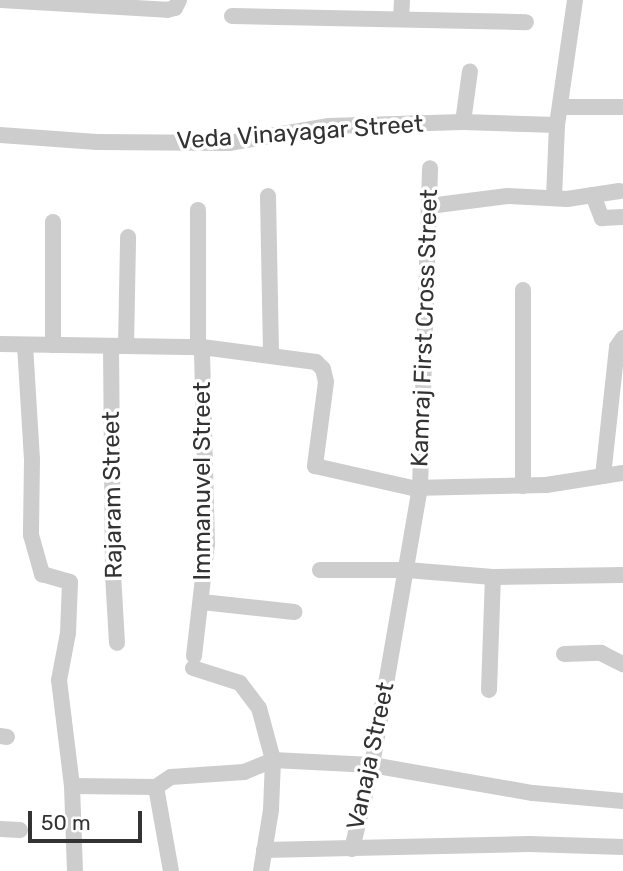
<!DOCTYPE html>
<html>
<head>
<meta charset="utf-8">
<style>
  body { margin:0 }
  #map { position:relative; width:623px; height:871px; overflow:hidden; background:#fff; font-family:Rubik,sans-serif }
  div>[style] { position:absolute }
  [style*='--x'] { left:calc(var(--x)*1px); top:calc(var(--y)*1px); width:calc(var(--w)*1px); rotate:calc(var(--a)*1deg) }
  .street>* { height:16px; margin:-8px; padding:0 8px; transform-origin:8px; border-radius:8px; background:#cdcdcd }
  span { translate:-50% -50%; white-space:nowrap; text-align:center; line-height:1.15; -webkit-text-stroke:7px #fff; paint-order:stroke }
  .street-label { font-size:24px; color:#333 }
  .scale { position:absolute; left:28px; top:811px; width:114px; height:32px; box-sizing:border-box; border:4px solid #333; border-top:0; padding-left:9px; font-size:21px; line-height:24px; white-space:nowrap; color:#333; -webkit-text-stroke:5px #fff; paint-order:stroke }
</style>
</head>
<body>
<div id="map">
  <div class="street">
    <div style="--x:1;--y:0;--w:166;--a:3.4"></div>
    <div style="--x:167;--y:10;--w:8;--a:-14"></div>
    <div style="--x:175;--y:8;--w:9;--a:-63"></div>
    <div style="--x:232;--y:16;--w:294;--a:1.2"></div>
    <div style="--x:401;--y:19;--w:19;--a:-87"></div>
    <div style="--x:560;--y:107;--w:63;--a:0"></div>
    <div style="--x:463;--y:122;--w:51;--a:-82.2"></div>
    <div style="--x:0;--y:135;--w:97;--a:4.1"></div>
    <div style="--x:97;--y:142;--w:132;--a:0.4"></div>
    <div style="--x:229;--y:143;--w:100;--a:-9.7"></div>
    <div style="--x:328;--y:126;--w:135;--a:-1.7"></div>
    <div style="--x:463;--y:122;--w:94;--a:1.8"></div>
    <div style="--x:593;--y:195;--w:25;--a:69"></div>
    <div style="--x:602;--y:218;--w:21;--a:-3"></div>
    <div style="--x:268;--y:196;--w:160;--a:88.9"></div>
    <div style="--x:554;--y:197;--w:72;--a:-87.6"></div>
    <div style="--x:557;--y:125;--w:126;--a:-81.8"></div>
    <div style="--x:429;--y:206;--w:79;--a:-7.3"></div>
    <div style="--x:507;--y:196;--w:60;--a:2.9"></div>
    <div style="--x:567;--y:199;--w:53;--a:-8.7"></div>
    <div style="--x:198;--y:210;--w:137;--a:90"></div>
    <div style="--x:53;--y:222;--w:123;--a:90"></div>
    <div style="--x:523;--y:290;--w:196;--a:90"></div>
    <div style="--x:0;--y:344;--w:202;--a:0.9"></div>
    <div style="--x:202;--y:347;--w:115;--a:7.5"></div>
    <div style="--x:316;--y:362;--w:10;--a:45"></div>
    <div style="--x:323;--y:369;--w:13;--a:77"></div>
    <div style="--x:326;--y:382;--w:85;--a:97.5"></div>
    <div style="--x:315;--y:466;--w:100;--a:12.7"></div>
    <div style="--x:413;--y:488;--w:133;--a:-1.3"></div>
    <div style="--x:546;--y:485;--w:78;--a:-8.9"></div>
    <div style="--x:25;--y:345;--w:114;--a:86.5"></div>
    <div style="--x:32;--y:459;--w:76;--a:90.8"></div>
    <div style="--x:31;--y:535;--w:41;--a:74.2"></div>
    <div style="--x:42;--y:574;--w:29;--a:16"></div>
    <div style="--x:70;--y:582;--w:51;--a:92.2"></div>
    <div style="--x:68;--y:633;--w:48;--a:100.8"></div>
    <div style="--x:59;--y:680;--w:107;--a:83"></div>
    <div style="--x:72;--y:786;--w:85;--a:88"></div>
    <div style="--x:111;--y:346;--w:228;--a:89.5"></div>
    <div style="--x:113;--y:574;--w:69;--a:86.7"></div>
    <div style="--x:126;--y:346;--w:109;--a:-88.9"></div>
    <div style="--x:603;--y:476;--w:130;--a:-83.8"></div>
    <div style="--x:617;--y:347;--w:11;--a:-56"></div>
    <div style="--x:320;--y:570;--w:87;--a:0"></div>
    <div style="--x:407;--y:570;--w:86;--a:4.7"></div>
    <div style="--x:493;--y:577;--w:130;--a:-0.9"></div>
    <div style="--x:202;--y:602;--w:93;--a:6.2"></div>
    <div style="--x:564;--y:654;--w:37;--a:-2"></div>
    <div style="--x:601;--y:653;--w:25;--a:27"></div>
    <div style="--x:194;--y:656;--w:113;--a:-83.4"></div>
    <div style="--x:207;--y:544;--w:197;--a:-91.5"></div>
    <div style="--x:193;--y:668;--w:49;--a:17.7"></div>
    <div style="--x:240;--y:683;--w:31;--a:53"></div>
    <div style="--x:259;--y:708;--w:54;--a:74.9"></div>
    <div style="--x:273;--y:760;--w:99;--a:2.9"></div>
    <div style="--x:372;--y:765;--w:163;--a:9.9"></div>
    <div style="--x:533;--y:793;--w:90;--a:5.1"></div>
    <div style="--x:489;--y:690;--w:113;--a:-88"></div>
    <div style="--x:0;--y:736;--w:7;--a:8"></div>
    <div style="--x:72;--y:786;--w:84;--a:0.7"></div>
    <div style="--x:156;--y:787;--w:85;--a:79.9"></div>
    <div style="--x:156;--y:787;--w:18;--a:-34"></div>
    <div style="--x:171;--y:777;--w:73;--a:-3.9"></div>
    <div style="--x:244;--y:772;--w:31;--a:-22"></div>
    <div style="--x:273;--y:760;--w:50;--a:92.3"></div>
    <div style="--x:271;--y:810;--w:62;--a:99.3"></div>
    <div style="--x:0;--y:829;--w:20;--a:3"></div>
    <div style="--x:352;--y:849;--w:86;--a:-76.6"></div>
    <div style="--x:372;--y:765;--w:281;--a:-80.2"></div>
    <div style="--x:420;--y:488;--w:320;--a:-88.2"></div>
    <div style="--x:264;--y:850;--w:265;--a:-1.3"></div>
    <div style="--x:529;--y:844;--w:94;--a:1.8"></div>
  </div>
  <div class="street-label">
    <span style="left:300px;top:133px;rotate:-4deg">Veda Vinayagar Street</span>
    <span style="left:425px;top:328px;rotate:-88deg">Kamraj First Cross Street</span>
    <span style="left:203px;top:481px;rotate:-90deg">Immanuvel Street</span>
    <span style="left:113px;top:495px;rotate:-91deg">Rajaram Street</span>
    <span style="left:371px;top:756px;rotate:-78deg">Vanaja Street</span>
  </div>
  <div class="scale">50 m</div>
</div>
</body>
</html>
